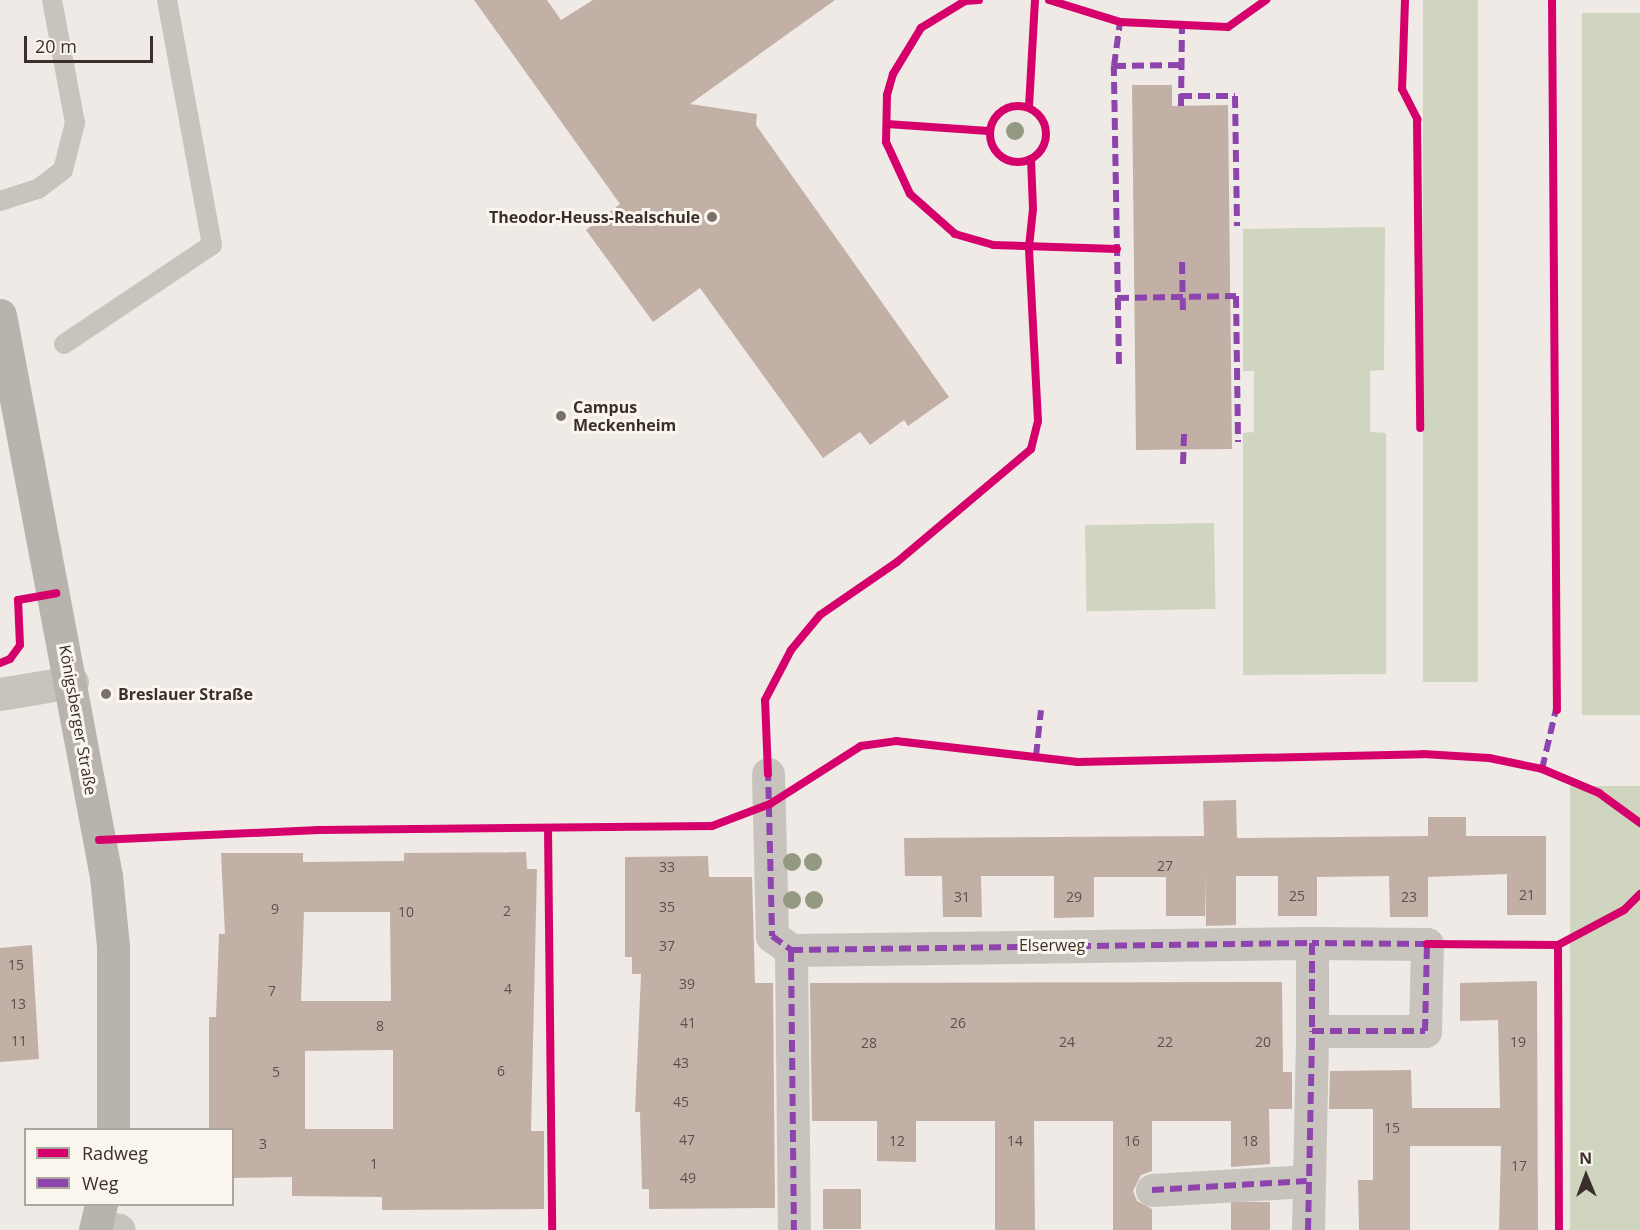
<!DOCTYPE html>
<html>
<head>
<meta charset="utf-8">
<style>
  body { margin:0 }
  #map { position:relative; width:1640px; height:1230px; overflow:hidden; background:#efeae5; font-family:"Open Sans",sans-serif }
  div>[style] { position:absolute }
  [style*='--x'] { left:calc(var(--x)*1px); top:calc(var(--y)*1px); width:calc(var(--w)*1px); rotate:calc(var(--a)*1deg) }
  .green>* { inset:0; background:#d0d5bf; transform-origin:0 0 }
  .building>* { inset:0; background:#c2b0a7; transform-origin:0 0 }
  .lane>* { height:20px; margin:-10px; padding:0 10px; transform-origin:10px; border-radius:10px; background:#c9c3bd }
  .street>* { height:33px; margin:-16.5px; padding:0 16.5px; transform-origin:16.5px; border-radius:16.5px; background:#c9c3bd }
  .secondary>* { height:33px; margin:-16.5px; padding:0 16.5px; transform-origin:16.5px; border-radius:16.5px; background:#b9b3ae }
  .quiet>* { height:6px; margin-top:-3px; transform-origin:0; background:repeating-linear-gradient(90deg,#8e44ad 0 12px,transparent 0 18px) }
  .cycleway>* { height:8px; margin:-4px; padding:0 4px; transform-origin:4px; border-radius:4px; background:#d6006c }
  .cycleway>.ring { margin:-4px; padding:0; box-sizing:content-box; background:none; border:8px solid #d6006c; border-radius:50% }
  .trees>* { width:18px; height:18px; margin:-9px; border-radius:50%; background:#939a81 }
  .dots>* { width:16px; height:16px; translate:-50% -50%; box-sizing:border-box; border:3px solid #faf5ed; border-radius:50% }
  span { translate:-50% -50%; white-space:nowrap; text-align:center; line-height:1.15; -webkit-text-stroke:6px #faf5ed; paint-order:stroke }
  .number-label { font-size:14px; color:#5c504a }
  .number-label span { -webkit-text-stroke-width:0 }
  .poi-label { font-size:16px; color:#3a302b; font-weight:700 }
  .right { translate:-100% -50%; text-align:right }
  .left { translate:0 -50%; text-align:left }
  .street-label { font-size:16px; color:#3a302b }
  .legend { position:absolute; left:24px; top:1128px; width:210px; height:78px; box-sizing:border-box; background:#faf5ed; border:2px solid #ada69f; margin:0; padding:8px 10px; list-style:none; font-size:18px; color:#3a302b }
  .legend li { display:flex; align-items:center; gap:12px; height:30px }
  .legend b { width:30px; border:2px solid #ada69f }
  .north { position:absolute; left:1556px; top:1146px; width:60px; height:60px; -webkit-text-stroke:4px #faf5ed; paint-order:stroke; rotate:359deg; font-size:16px; font-weight:700; line-height:24px; text-align:center; color:#3a302b }
  .north::after { content:''; display:block; margin:auto; width:21px; height:27px; background:#3a302b; clip-path:polygon(50% 0,100% 100%,50% 72%,0 100%) }
  .scale { position:absolute; left:24px; top:36px; width:129px; height:27px; box-sizing:border-box; border:3px solid #3a302b; border-top:0; padding-left:8px; font-size:18px; line-height:21px; white-space:nowrap; color:#3a302b; -webkit-text-stroke:4px #faf5ed; paint-order:stroke }
</style>
</head>
<body>
<div id="map">
  <div class="green">
    <div style="left:1423px;top:0;width:55px;height:682px"></div>
    <div style="left:1582px;top:13px;width:58px;height:702px"></div>
    <div style="clip-path:polygon(1385px 227px,1384px 370px,1370px 371px,1370px 432px,1386px 433px,1386px 674px,1243px 675px,1243px 433px,1254px 432px,1254px 371px,1243px 371px,1243px 229px)"></div>
    <div style="left:1214px;top:523px;width:86px;height:129px;rotate:89deg"></div>
    <div style="left:1570px;top:786px;width:70px;height:444px"></div>
  </div>
  <div class="building">
    <div style="clip-path:polygon(474px 0,547px 0,561px 20px,593px 0,835px 0,690px 104px,757px 114px,756px 125px,949px 397px,908px 426px,904px 420px,870px 445px,860px 432px,823px 458px,700px 288px,653px 322px,586px 230px,620px 204px)"></div>
    <div style="clip-path:polygon(1132px 85px,1172px 85px,1172px 106px,1228px 105px,1232px 449px,1136px 450px)"></div>
    <div style="clip-path:polygon(1236px 800px,1237px 838px,1428px 836px,1428px 817px,1466px 817px,1466px 836px,1546px 836px,1546px 915px,1507px 915px,1507px 874px,1428px 877px,1428px 917px,1390px 917px,1389px 876px,1317px 877px,1317px 916px,1278px 916px,1278px 876px,1236px 876px,1236px 925px,1206px 926px,1205px 877px,1205px 916px,1166px 916px,1166px 877px,1094px 877px,1094px 917px,1054px 918px,1054px 876px,981px 876px,982px 917px,943px 917px,942px 876px,905px 876px,904px 838px,1204px 836px,1203px 801px)"></div>
    <div style="clip-path:polygon(evenodd,526px 852px,527px 869px,537px 869px,531px 1131px,544px 1131px,544px 1209px,382px 1210px,382px 1197px,292px 1196px,292px 1177px,233px 1178px,233px 1129px,209px 1129px,209px 1017px,216px 1017px,219px 934px,225px 934px,221px 853px,303px 853px,303px 862px,404px 861px,404px 853px,526px 852px,304px 912px,390px 912px,391px 1001px,301px 1001px,304px 912px,526px 852px,393px 1050px,393px 1129px,305px 1129px,305px 1051px,393px 1050px)"></div>
    <div style="clip-path:polygon(708px 856px,709px 877px,752px 877px,755px 983px,773px 983px,775px 1208px,649px 1209px,649px 1189px,642px 1189px,640px 1112px,635px 1112px,641px 974px,632px 974px,632px 957px,625px 957px,625px 857px)"></div>
    <div style="clip-path:polygon(32px 945px,39px 1059px,0 1062px,0 948px)"></div>
    <div style="clip-path:polygon(1537px 981px,1538px 1230px,1499px 1230px,1501px 1146px,1410px 1146px,1410px 1230px,1359px 1230px,1358px 1180px,1373px 1180px,1373px 1109px,1329px 1109px,1330px 1071px,1411px 1070px,1412px 1108px,1500px 1108px,1498px 1020px,1460px 1021px,1460px 983px)"></div>
    <div style="clip-path:polygon(1282px 982px,1283px 1072px,1292px 1072px,1292px 1109px,1269px 1109px,1270px 1164px,1231px 1167px,1231px 1121px,1152px 1121px,1152px 1171px,1141px 1175px,1133px 1191px,1137px 1201px,1152px 1209px,1152px 1230px,1113px 1230px,1113px 1121px,1034px 1121px,1035px 1230px,995px 1230px,995px 1121px,916px 1121px,916px 1162px,877px 1161px,877px 1121px,812px 1121px,810px 983px)"></div>
    <div style="left:823px;top:1189px;width:38px;height:40px"></div>
    <div style="left:1270px;top:1202px;width:28px;height:39px;rotate:90deg"></div>
  </div>
  <div class="lane">
    <div style="--x:0;--y:201;--w:40;--a:-18"></div>
    <div style="--x:38;--y:189;--w:31;--a:-37"></div>
    <div style="--x:63;--y:170;--w:49;--a:-75.7"></div>
    <div style="--x:75;--y:123;--w:125;--a:-100.6"></div>
    <div style="--x:64;--y:344;--w:178;--a:-33.8"></div>
    <div style="--x:212;--y:245;--w:249;--a:-100.4"></div>
  </div>
  <div class="street">
    <div style="--x:0;--y:694;--w:73;--a:-9.5"></div>
    <div style="--x:768;--y:774;--w:162;--a:88.6"></div>
    <div style="--x:772;--y:936;--w:24;--a:36"></div>
    <div style="--x:791;--y:950;--w:280;--a:89.4"></div>
    <div style="--x:791;--y:950;--w:521;--a:-0.77"></div>
    <div style="--x:1152;--y:1190;--w:155;--a:-3.3"></div>
    <div style="--x:97;--y:1226;--w:22;--a:10"></div>
    <div style="--x:1308;--y:1230;--w:199;--a:-88.8"></div>
    <div style="--x:1312;--y:1031;--w:113;--a:0"></div>
    <div style="--x:1425;--y:1031;--w:87;--a:-88.7"></div>
    <div style="--x:1427;--y:944;--w:115;--a:-179.5"></div>
    <div style="--x:1312;--y:943;--w:88;--a:90"></div>
  </div>
  <div class="secondary">
    <div style="--x:0;--y:315;--w:571;--a:79.3"></div>
    <div style="--x:106;--y:876;--w:70;--a:84.3"></div>
    <div style="--x:113;--y:946;--w:184;--a:90"></div>
    <div style="--x:95;--y:1230;--w:27;--a:-77"></div>
  </div>
  <div class="quiet">
    <div style="--x:1114;--y:66;--w:66;--a:-0.9"></div>
    <div style="--x:1180;--y:96;--w:55;--a:0"></div>
    <div style="--x:1235;--y:96;--w:130;--a:89.1"></div>
    <div style="--x:1181;--y:106;--w:81;--a:-89.3"></div>
    <div style="--x:1182;--y:262;--w:52;--a:88.9"></div>
    <div style="--x:1117;--y:298;--w:119;--a:-1"></div>
    <div style="--x:1236;--y:296;--w:146;--a:89.2"></div>
    <div style="--x:1119;--y:364;--w:298;--a:-91"></div>
    <div style="--x:1114;--y:66;--w:44;--a:-82.2"></div>
    <div style="--x:1183;--y:464;--w:33;--a:-88"></div>
    <div style="--x:1036;--y:756;--w:46;--a:-83.8"></div>
    <div style="--x:768;--y:769;--w:167;--a:88.6"></div>
    <div style="--x:772;--y:936;--w:24;--a:36"></div>
    <div style="--x:791;--y:950;--w:280;--a:89.4"></div>
    <div style="--x:1542;--y:769;--w:66;--a:-76.8"></div>
    <div style="--x:791;--y:950;--w:521;--a:-0.77"></div>
    <div style="--x:1152;--y:1190;--w:155;--a:-3.3"></div>
    <div style="--x:1308;--y:1230;--w:199;--a:-88.8"></div>
    <div style="--x:1312;--y:1031;--w:113;--a:0"></div>
    <div style="--x:1425;--y:1031;--w:87;--a:-88.7"></div>
    <div style="--x:1427;--y:944;--w:115;--a:-179.5"></div>
    <div style="--x:1312;--y:943;--w:88;--a:90"></div>
  </div>
  <div class="cycleway">
    <div style="--x:979;--y:0;--w:14;--a:176"></div>
    <div style="--x:965;--y:1;--w:52;--a:148.5"></div>
    <div style="--x:921;--y:28;--w:54;--a:121.3"></div>
    <div style="--x:893;--y:74;--w:22;--a:106"></div>
    <div style="--x:887;--y:95;--w:47;--a:91.2"></div>
    <div style="--x:886;--y:142;--w:57;--a:65.2"></div>
    <div style="--x:910;--y:194;--w:60;--a:41.6"></div>
    <div style="--x:955;--y:234;--w:40;--a:16"></div>
    <div style="--x:993;--y:245;--w:124;--a:1.8"></div>
    <div style="--x:1049;--y:0;--w:74;--a:17.2"></div>
    <div style="--x:1120;--y:22;--w:108;--a:2.7"></div>
    <div style="--x:1228;--y:27;--w:47;--a:-35.4"></div>
    <div style="--x:1405;--y:0;--w:89;--a:91.9"></div>
    <div style="--x:1402;--y:89;--w:34;--a:63"></div>
    <div style="--x:1417;--y:119;--w:309;--a:89.4"></div>
    <div style="--x:1552;--y:0;--w:710;--a:89.6"></div>
    <div class="ring" style="left:990px;top:106px;width:48px;height:48px"></div>
    <div style="--x:1029;--y:107;--w:107;--a:-86.8"></div>
    <div style="--x:887;--y:124;--w:102;--a:3.9"></div>
    <div style="--x:0;--y:663;--w:11;--a:-22"></div>
    <div style="--x:10;--y:659;--w:17;--a:-54"></div>
    <div style="--x:20;--y:645;--w:45;--a:-92.5"></div>
    <div style="--x:18;--y:600;--w:39;--a:-10"></div>
    <div style="--x:768;--y:774;--w:74;--a:-92.3"></div>
    <div style="--x:765;--y:700;--w:56;--a:-62.5"></div>
    <div style="--x:791;--y:650;--w:45;--a:-50.4"></div>
    <div style="--x:820;--y:615;--w:93;--a:-34.5"></div>
    <div style="--x:897;--y:562;--w:175;--a:-40.1"></div>
    <div style="--x:1031;--y:449;--w:29;--a:-76"></div>
    <div style="--x:1038;--y:421;--w:174;--a:-93"></div>
    <div style="--x:1029;--y:247;--w:38;--a:-84"></div>
    <div style="--x:1033;--y:209;--w:50;--a:-92.3"></div>
    <div style="--x:548;--y:828;--w:402;--a:89.4"></div>
    <div style="--x:99;--y:840;--w:220;--a:-2.6"></div>
    <div style="--x:319;--y:830;--w:393;--a:-0.6"></div>
    <div style="--x:712;--y:826;--w:62;--a:-20.8"></div>
    <div style="--x:770;--y:804;--w:108;--a:-32.5"></div>
    <div style="--x:861;--y:746;--w:35;--a:-8"></div>
    <div style="--x:896;--y:741;--w:183;--a:6.6"></div>
    <div style="--x:1078;--y:762;--w:345;--a:-1.3"></div>
    <div style="--x:1423;--y:754;--w:66;--a:3.5"></div>
    <div style="--x:1489;--y:758;--w:54;--a:11.7"></div>
    <div style="--x:1542;--y:769;--w:62;--a:22.8"></div>
    <div style="--x:1599;--y:793;--w:51;--a:36.2"></div>
    <div style="--x:1427;--y:944;--w:131;--a:0.4"></div>
    <div style="--x:1558;--y:945;--w:75;--a:-27.9"></div>
    <div style="--x:1624;--y:910;--w:23;--a:-45"></div>
    <div style="--x:1558;--y:945;--w:285;--a:89.8"></div>
  </div>
  <div class="trees">
    <div style="left:1015px;top:131px"></div>
    <div style="left:792px;top:862px"></div>
    <div style="left:813px;top:862px"></div>
    <div style="left:792px;top:900px"></div>
    <div style="left:814px;top:900px"></div>
  </div>
  <div class="dots">
    <div style="left:712px;top:217px;background:#79716c"></div>
    <div style="left:561px;top:416px;background:#79716c"></div>
    <div style="left:106px;top:694px;background:#79716c"></div>
  </div>
  <div class="number-label">
    <span style="left:1165px;top:866px">27</span>
    <span style="left:667px;top:867px">33</span>
    <span style="left:1527px;top:895px">21</span>
    <span style="left:1297px;top:896px">25</span>
    <span style="left:962px;top:897px">31</span>
    <span style="left:1074px;top:897px">29</span>
    <span style="left:1409px;top:897px">23</span>
    <span style="left:667px;top:907px">35</span>
    <span style="left:275px;top:909px">9</span>
    <span style="left:507px;top:911px">2</span>
    <span style="left:406px;top:912px">10</span>
    <span style="left:667px;top:946px">37</span>
    <span style="left:16px;top:965px">15</span>
    <span style="left:687px;top:984px">39</span>
    <span style="left:508px;top:989px">4</span>
    <span style="left:272px;top:991px">7</span>
    <span style="left:18px;top:1004px">13</span>
    <span style="left:688px;top:1023px">41</span>
    <span style="left:958px;top:1023px">26</span>
    <span style="left:380px;top:1026px">8</span>
    <span style="left:19px;top:1041px">11</span>
    <span style="left:1067px;top:1042px">24</span>
    <span style="left:1165px;top:1042px">22</span>
    <span style="left:1263px;top:1042px">20</span>
    <span style="left:1518px;top:1042px">19</span>
    <span style="left:869px;top:1043px">28</span>
    <span style="left:681px;top:1063px">43</span>
    <span style="left:501px;top:1071px">6</span>
    <span style="left:276px;top:1072px">5</span>
    <span style="left:681px;top:1102px">45</span>
    <span style="left:1392px;top:1128px">15</span>
    <span style="left:687px;top:1140px">47</span>
    <span style="left:897px;top:1141px">12</span>
    <span style="left:1015px;top:1141px">14</span>
    <span style="left:1132px;top:1141px">16</span>
    <span style="left:1250px;top:1141px">18</span>
    <span style="left:263px;top:1144px">3</span>
    <span style="left:374px;top:1164px">1</span>
    <span style="left:1519px;top:1166px">17</span>
    <span style="left:688px;top:1178px">49</span>
  </div>
  <div class="poi-label">
    <span class="right" style="left:700px;top:217px">Theodor-Heuss-Realschule</span>
    <span class="left" style="left:573px;top:416px">Campus<br>Meckenheim</span>
    <span class="left" style="left:118px;top:694px">Breslauer Straße</span>
  </div>
  <div class="street-label">
    <span style="left:78px;top:720px;rotate:80deg">Königsberger Straße</span>
    <span style="left:1052px;top:945px">Elserweg</span>
  </div>
  <ul class="legend">
  <li><b style="height:8px;background:#d6006c"></b>Radweg</li>
  <li><b style="height:8px;background:#8e44ad"></b>Weg</li>
  </ul>
  <div class="north">N</div>
  <div class="scale">20 m</div>
</div>
</body>
</html>
